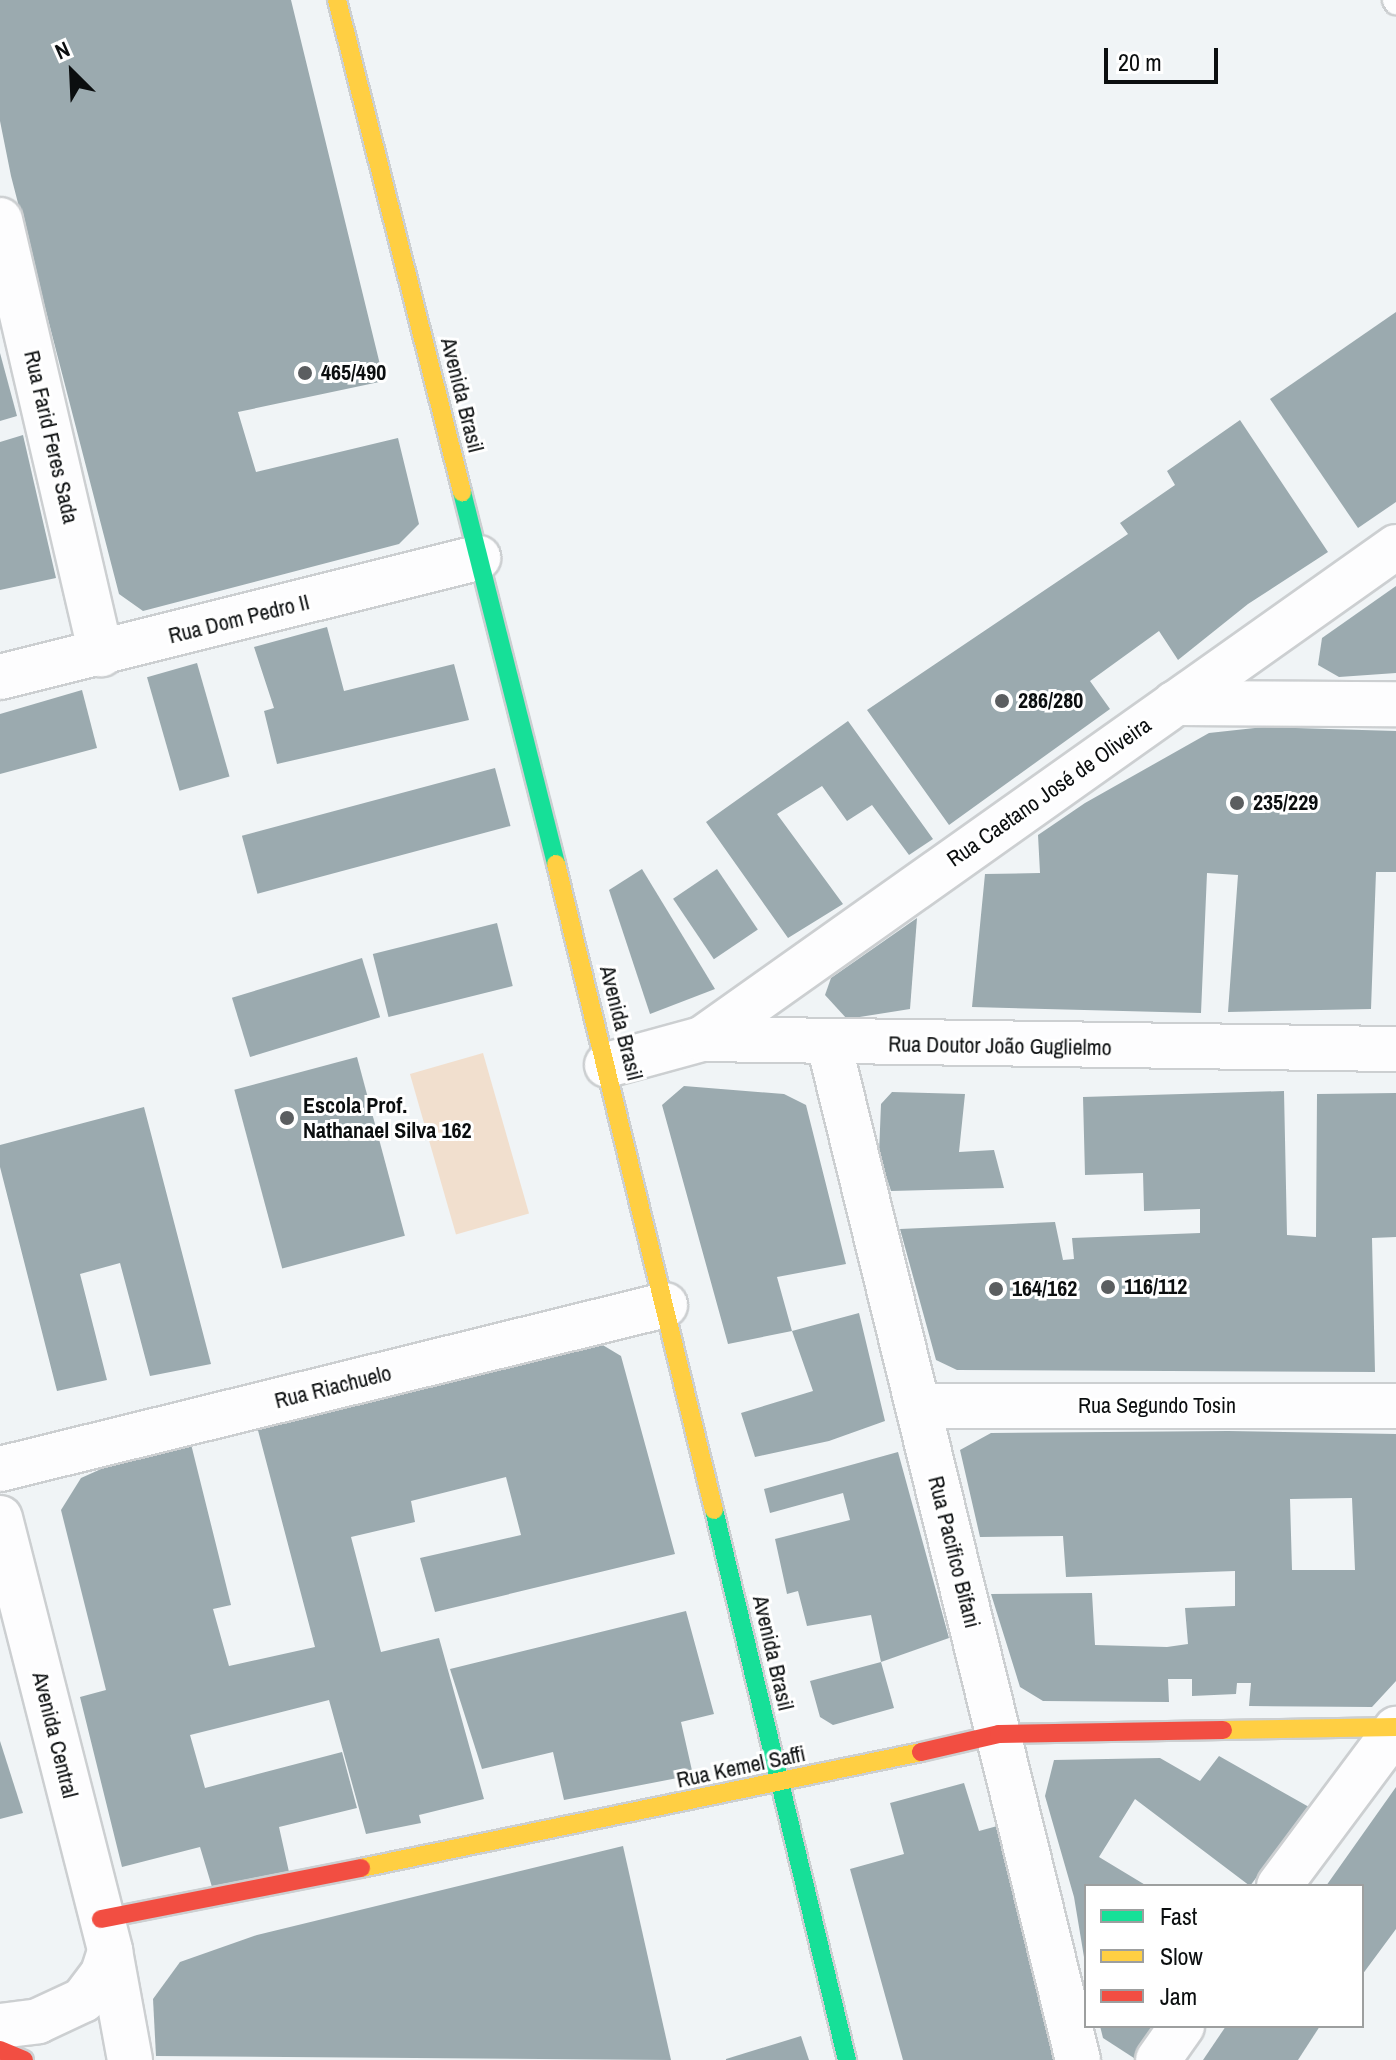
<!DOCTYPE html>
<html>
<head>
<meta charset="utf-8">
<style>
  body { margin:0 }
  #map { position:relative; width:1396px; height:2060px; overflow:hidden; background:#f0f4f6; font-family:"Archivo Narrow",sans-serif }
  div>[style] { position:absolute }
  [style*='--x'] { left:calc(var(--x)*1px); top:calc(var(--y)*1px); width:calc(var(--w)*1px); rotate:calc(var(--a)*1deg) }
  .green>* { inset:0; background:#f1dfce; transform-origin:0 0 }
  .building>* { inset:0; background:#9baaaf; transform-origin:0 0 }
  .roads { filter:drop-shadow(2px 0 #cccfd1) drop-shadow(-2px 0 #cccfd1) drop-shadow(0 2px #cccfd1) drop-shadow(0 -2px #cccfd1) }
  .lane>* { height:22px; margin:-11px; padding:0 11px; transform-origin:11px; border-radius:11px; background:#fdfdfe }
  .street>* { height:44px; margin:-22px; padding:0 22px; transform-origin:22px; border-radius:22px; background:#fdfdfe }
  .fast>* { height:18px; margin:-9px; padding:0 9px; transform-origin:9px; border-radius:9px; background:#16e098 }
  .slow>* { height:18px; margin:-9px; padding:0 9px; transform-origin:9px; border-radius:9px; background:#ffcf43 }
  .jam>* { height:18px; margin:-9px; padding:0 9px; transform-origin:9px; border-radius:9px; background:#f24e42 }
  .dots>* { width:22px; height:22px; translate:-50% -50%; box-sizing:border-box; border:4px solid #fff; border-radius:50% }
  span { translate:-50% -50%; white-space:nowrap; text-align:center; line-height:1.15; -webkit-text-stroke:6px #fff; paint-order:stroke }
  .poi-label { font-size:22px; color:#0b0e0f; font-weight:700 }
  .left { translate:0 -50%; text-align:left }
  .street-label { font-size:22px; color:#0b0e0f }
  .legend { position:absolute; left:1084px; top:1884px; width:280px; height:144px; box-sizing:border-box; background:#fff; border:2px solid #9d9f9f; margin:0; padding:10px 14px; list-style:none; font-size:24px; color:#0b0e0f }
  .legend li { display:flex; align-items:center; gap:16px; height:40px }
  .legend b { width:40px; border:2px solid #9d9f9f }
  .north { position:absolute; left:32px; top:32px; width:80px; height:80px; -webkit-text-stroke:6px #fff; paint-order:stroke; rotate:336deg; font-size:22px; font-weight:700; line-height:32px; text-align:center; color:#0b0e0f }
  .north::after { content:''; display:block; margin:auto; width:28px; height:36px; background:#0b0e0f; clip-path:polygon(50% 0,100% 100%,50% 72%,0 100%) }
  .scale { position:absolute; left:1104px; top:48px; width:114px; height:36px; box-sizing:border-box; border:4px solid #0b0e0f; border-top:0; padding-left:10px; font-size:24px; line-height:28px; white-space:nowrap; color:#0b0e0f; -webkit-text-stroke:6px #fff; paint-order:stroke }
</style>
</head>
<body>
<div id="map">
  <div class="green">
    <div style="left:483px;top:1053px;width:167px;height:76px;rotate:74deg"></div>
  </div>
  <div class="building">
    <div style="clip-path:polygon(0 0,291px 0,384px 381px,238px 412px,256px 472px,398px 438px,419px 524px,399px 544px,143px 611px,119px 594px,11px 176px,0 121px)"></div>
    <div style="clip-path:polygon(1396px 312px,1396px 502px,1358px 528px,1270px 399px)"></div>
    <div style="clip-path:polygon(0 353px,17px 416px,0 421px)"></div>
    <div style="clip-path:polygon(1240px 420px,1328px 552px,1248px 604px,1178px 660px,1159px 631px,1090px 681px,1110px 709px,949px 825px,867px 710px,1128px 534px,1120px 523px,1175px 485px,1167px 471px)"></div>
    <div style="clip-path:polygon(23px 435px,56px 578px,0 590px,0 442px)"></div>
    <div style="clip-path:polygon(1396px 586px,1396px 673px,1339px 677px,1318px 665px,1322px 638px)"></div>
    <div style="clip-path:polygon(327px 627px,344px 691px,454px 664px,469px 720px,277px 764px,264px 711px,274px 708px,254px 647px)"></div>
    <div style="left:197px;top:663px;width:118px;height:52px;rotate:74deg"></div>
    <div style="clip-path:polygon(82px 690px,97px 748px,0 774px,0 714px)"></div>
    <div style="clip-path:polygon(848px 721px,933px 839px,909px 855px,872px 805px,847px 821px,822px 786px,777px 814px,843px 904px,788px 938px,706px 822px)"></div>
    <div style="clip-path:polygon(1264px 727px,1396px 731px,1396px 872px,1376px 872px,1371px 1009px,1228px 1012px,1238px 875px,1207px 873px,1201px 1013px,972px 1007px,985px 874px,1040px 873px,1038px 835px,1085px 803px,1209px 733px)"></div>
    <div style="left:495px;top:768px;width:60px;height:262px;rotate:75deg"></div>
    <div style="clip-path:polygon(642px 869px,715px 989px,650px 1014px,609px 890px)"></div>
    <div style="left:717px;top:869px;width:73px;height:53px;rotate:56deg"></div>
    <div style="clip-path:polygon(917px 918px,910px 1009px,847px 1019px,825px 995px,831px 978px)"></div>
    <div style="left:497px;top:923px;width:65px;height:128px;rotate:76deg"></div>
    <div style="left:362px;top:958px;width:62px;height:136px;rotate:73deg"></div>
    <div style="left:357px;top:1057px;width:185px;height:127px;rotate:75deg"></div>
    <div style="clip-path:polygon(684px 1086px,784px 1094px,806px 1105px,846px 1264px,777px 1277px,792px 1331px,728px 1344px,662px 1105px)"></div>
    <div style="clip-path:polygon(1284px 1091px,1287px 1235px,1316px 1237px,1317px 1094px,1396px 1093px,1396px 1237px,1372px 1238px,1375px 1372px,957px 1370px,936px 1360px,900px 1229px,1055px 1222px,1063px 1260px,1074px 1259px,1072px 1238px,1200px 1233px,1200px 1209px,1144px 1211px,1143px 1173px,1085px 1175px,1083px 1097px)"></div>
    <div style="clip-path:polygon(892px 1092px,965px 1094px,959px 1152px,994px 1150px,1004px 1188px,891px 1191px,879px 1154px,881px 1104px)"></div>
    <div style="clip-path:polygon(144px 1107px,211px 1364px,150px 1376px,120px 1263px,80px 1274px,107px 1380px,57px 1391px,0 1167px,0 1145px)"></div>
    <div style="clip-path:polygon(859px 1313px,885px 1421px,829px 1441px,755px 1457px,741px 1413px,813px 1391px,792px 1331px)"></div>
    <div style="clip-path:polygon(591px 1338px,621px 1356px,675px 1554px,435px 1612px,420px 1558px,521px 1535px,506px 1477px,411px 1501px,415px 1522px,351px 1537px,381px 1652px,439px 1638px,484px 1799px,419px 1815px,421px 1823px,366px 1834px,329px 1700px,190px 1735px,205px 1788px,342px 1752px,357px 1808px,279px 1827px,289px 1872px,212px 1887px,200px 1847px,122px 1867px,80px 1697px,106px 1690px,61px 1510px,81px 1478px,119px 1461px,191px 1444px,231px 1605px,213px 1609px,229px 1666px,315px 1647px,255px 1419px)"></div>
    <div style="clip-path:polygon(evenodd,1228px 1431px,1396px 1434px,1396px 1681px,1372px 1707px,1249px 1706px,1251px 1683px,1237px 1683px,1236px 1694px,1192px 1696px,1192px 1679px,1168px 1679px,1169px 1702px,1043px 1701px,1020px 1687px,991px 1594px,1092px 1593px,1095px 1645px,1167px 1647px,1188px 1644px,1185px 1608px,1235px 1606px,1235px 1571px,1066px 1577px,1063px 1536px,980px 1537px,960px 1450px,991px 1433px,1228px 1431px,1352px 1498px,1355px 1570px,1292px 1570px,1290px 1499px,1352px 1498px)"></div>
    <div style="clip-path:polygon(898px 1452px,949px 1638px,881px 1662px,894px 1708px,833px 1725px,820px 1717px,810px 1681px,881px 1662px,871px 1615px,807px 1626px,798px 1591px,787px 1594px,775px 1539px,850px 1520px,843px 1493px,770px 1513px,764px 1489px)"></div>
    <div style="clip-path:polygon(686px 1611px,714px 1714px,681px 1722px,693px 1775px,564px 1800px,553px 1752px,482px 1769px,450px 1669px)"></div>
    <div style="clip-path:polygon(0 1741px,23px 1813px,0 1819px)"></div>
    <div style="clip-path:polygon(1219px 1756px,1309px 1807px,1250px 1886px,1135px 1799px,1099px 1857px,1147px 1886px,1086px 1886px,1084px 1957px,1074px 1897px,1045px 1796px,1054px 1760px,1160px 1758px,1200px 1781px)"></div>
    <div style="clip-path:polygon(964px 1783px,979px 1831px,1001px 1825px,1055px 2060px,903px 2060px,850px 1869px,904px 1854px,890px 1803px)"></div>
    <div style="clip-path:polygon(1396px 1787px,1396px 1929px,1362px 1975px,1362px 1886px,1326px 1886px)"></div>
    <div style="clip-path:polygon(623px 1846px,671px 2060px,156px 2056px,153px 1999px,180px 1962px,257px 1935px)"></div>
    <div style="clip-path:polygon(1100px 2026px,1157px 2026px,1137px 2060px,1103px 2038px)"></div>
    <div style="clip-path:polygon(1226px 2026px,1320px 2026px,1298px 2060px,1203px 2060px)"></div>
    <div style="clip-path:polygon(801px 2036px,809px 2060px,726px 2060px,726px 2059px)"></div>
  </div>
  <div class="roads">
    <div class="lane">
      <div style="--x:1394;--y:0;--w:4;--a:56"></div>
    </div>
    <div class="street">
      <div style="--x:0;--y:220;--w:446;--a:76.9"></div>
      <div style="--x:0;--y:677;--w:493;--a:-14"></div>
      <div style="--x:1175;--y:703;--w:221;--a:0.3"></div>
      <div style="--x:702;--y:1039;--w:851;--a:-35.33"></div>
      <div style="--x:829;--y:1044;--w:1046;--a:76.23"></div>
      <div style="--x:607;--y:1065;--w:98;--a:-15.3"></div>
      <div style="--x:702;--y:1039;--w:694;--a:0.83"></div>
      <div style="--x:919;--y:1406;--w:477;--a:0"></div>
      <div style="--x:0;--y:1469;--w:685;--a:-13.85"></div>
      <div style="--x:0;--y:1518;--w:447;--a:75.7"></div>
      <div style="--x:110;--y:1951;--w:111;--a:79.6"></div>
      <div style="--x:1279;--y:1886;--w:196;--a:-53.3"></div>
      <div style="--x:0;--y:2026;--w:38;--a:-7"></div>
      <div style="--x:38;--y:2021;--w:50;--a:-25"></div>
      <div style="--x:83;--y:2000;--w:34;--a:-53"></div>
      <div style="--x:103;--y:1973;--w:23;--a:-72"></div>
      <div style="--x:1158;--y:2060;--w:42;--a:-54.8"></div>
    </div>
    <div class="fast">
      <div style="--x:462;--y:492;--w:384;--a:75.8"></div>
      <div style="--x:714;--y:1510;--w:566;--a:76.41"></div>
    </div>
    <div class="slow">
      <div style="--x:337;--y:0;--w:508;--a:75.74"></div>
      <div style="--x:556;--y:864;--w:665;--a:76.26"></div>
      <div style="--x:1223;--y:1730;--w:173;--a:-1"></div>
      <div style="--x:361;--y:1868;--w:572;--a:-11.7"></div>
    </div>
    <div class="jam">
      <div style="--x:921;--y:1752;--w:80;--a:-13"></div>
      <div style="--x:999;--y:1734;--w:224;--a:-1"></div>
      <div style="--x:101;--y:1919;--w:265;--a:-11.1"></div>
      <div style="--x:0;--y:2050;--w:26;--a:23"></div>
    </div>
  </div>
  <div class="dots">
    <div style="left:305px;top:373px;background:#5b5e60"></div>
    <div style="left:1002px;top:701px;background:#5b5e60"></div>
    <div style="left:1237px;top:803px;background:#5b5e60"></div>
    <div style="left:287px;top:1118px;background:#5b5e60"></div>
    <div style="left:1108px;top:1287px;background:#5b5e60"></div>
    <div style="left:996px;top:1289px;background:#5b5e60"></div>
  </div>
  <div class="poi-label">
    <span class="left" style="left:321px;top:373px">465/490</span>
    <span class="left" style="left:1018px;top:701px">286/280</span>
    <span class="left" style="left:1253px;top:803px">235/229</span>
    <span class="left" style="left:303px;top:1118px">Escola Prof.<br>Nathanael Silva 162</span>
    <span class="left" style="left:1124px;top:1287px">116/112</span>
    <span class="left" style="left:1012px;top:1289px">164/162</span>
  </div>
  <div class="street-label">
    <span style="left:462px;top:395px;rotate:76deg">Avenida Brasil</span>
    <span style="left:51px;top:437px;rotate:77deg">Rua Farid Feres Sada</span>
    <span style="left:239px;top:619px;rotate:-14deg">Rua Dom Pedro II</span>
    <span style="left:1049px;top:792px;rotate:-35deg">Rua Caetano José de Oliveira</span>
    <span style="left:621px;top:1023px;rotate:76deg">Avenida Brasil</span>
    <span style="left:1000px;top:1046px;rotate:1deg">Rua Doutor João Guglielmo</span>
    <span style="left:333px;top:1387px;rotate:-14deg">Rua Riachuelo</span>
    <span style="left:1157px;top:1406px">Rua Segundo Tosin</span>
    <span style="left:954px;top:1552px;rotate:76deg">Rua Pacifico Bifani</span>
    <span style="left:773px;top:1653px;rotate:77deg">Avenida Brasil</span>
    <span style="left:55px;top:1735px;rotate:76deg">Avenida Central</span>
    <span style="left:741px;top:1767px;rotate:-12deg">Rua Kemel Saffi</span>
  </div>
  <ul class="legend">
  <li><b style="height:10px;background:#16e098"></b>Fast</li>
  <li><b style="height:10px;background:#ffcf43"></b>Slow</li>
  <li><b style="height:10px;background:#f24e42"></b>Jam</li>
  </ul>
  <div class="north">N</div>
  <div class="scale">20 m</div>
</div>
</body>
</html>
